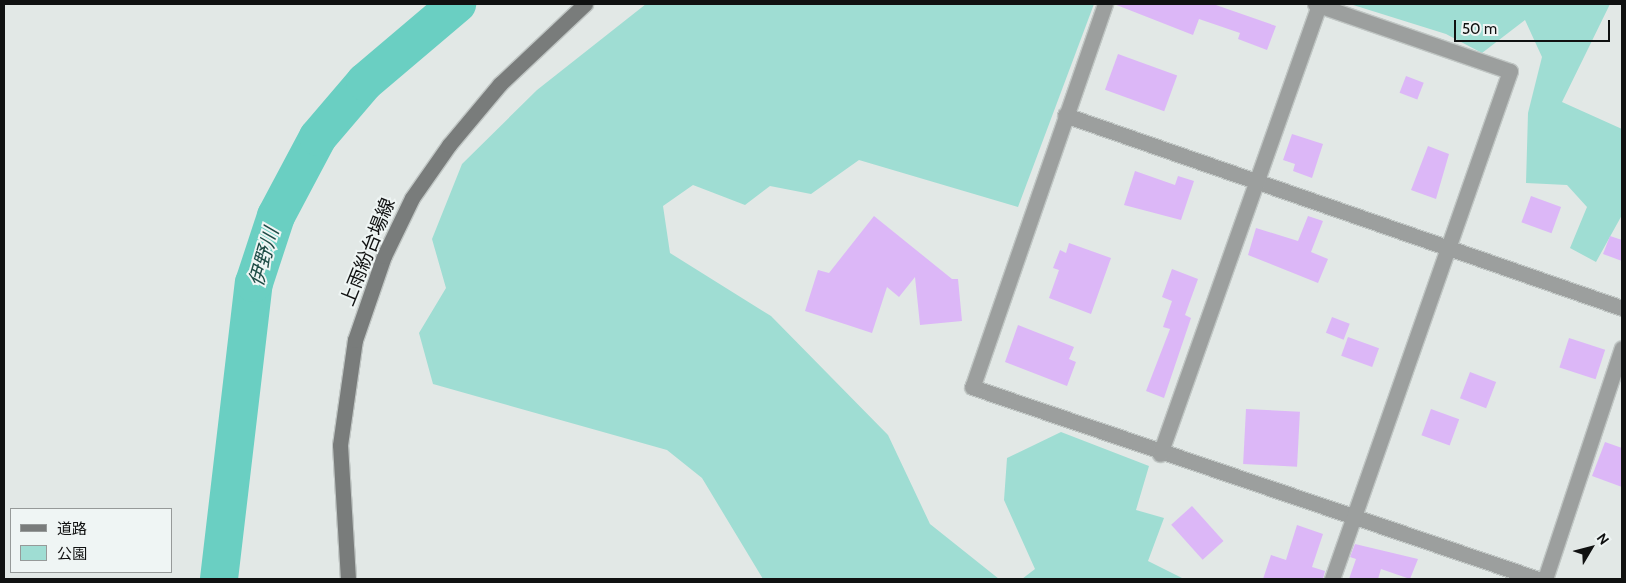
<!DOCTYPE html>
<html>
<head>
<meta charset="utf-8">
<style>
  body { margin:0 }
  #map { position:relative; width:1626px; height:583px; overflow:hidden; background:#e2e8e6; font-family:Cabin,"Noto Sans JP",sans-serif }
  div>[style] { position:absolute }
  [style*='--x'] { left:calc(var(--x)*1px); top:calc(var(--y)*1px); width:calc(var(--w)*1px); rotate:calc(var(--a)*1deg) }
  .green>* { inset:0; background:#9fddd3 }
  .river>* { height:38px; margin:-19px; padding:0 19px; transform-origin:19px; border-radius:19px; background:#6acfc2 }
  .building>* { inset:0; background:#dcb7f7; transform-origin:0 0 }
  .roads { filter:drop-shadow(1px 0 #c0c6c4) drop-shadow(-1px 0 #c0c6c4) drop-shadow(0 1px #c0c6c4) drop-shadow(0 -1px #c0c6c4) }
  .street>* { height:15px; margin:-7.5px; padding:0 7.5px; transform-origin:7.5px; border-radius:7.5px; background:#9c9f9e }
  .secondary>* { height:15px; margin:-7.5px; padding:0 7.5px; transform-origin:7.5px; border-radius:7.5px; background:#797c7b }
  span { translate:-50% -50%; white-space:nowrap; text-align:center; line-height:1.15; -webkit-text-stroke:4px #eff5f4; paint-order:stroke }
  .street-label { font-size:19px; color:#101111 }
  .water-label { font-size:20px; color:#1e4c46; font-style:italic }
  .frame { position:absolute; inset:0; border:5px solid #101111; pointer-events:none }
  .legend { position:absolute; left:10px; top:508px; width:162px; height:65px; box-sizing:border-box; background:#eff5f4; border:1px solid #969a99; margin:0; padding:6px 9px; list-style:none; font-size:15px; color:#101111 }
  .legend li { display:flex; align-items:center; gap:10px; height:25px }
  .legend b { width:25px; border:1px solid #969a99 }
  .north { position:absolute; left:1566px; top:523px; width:50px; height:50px; -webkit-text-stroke:4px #eff5f4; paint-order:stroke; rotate:53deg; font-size:14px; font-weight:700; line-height:20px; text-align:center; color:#101111 }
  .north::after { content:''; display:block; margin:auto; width:18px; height:22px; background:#101111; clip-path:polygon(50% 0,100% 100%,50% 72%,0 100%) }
  .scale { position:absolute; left:1454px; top:20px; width:156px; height:22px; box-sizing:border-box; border:2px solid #101111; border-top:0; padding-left:6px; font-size:15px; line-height:18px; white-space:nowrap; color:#101111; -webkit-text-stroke:4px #eff5f4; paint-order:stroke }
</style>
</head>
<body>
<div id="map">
  <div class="green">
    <div style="clip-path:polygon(646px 4px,1094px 4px,1018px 207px,859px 160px,811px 194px,770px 186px,745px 205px,693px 185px,663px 206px,670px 253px,771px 316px,888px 435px,930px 524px,999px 579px,763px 579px,702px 478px,667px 450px,433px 384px,419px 333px,446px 288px,432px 239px,462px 164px,537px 90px)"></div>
    <div style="clip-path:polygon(1350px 4px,1610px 4px,1562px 102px,1622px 129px,1622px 215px,1596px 262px,1570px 248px,1587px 207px,1567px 185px,1526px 183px,1528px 113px,1542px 57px,1525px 20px,1482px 53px,1446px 34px)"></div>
    <div style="clip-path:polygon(1061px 432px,1149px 466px,1136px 510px,1164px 518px,1148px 561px,1184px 579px,1022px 579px,1035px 569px,1004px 500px,1007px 458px)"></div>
  </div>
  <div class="river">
    <div style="--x:219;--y:579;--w:298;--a:-83.3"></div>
    <div style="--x:254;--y:283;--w:71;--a:-71.8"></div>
    <div style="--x:276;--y:216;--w:89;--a:-62"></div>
    <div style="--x:318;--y:137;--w:72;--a:-49.5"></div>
    <div style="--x:365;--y:82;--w:121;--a:-40.3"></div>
  </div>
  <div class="building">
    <div style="clip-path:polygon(1114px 4px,1213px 4px,1276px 26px,1267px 50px,1238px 39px,1240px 33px,1199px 19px,1193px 35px)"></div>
    <div style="left:1118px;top:54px;width:63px;height:38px;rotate:20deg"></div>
    <div style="left:1406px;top:76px;width:19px;height:18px;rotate:21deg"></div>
    <div style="clip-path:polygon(1292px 134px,1323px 144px,1312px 178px,1293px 171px,1295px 164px,1283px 160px)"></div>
    <div style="clip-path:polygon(1428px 146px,1449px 154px,1436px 199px,1411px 190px)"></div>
    <div style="clip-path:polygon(1135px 171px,1175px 185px,1178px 176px,1194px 181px,1181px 220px,1124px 205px)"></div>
    <div style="left:1531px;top:196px;width:32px;height:28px;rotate:20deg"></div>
    <div style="clip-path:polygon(874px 216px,952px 279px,958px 279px,962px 321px,920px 325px,915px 277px,899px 297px,887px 287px,872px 333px,805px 311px,818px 270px,829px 273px)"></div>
    <div style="clip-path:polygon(1308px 216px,1323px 221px,1311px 252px,1328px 259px,1318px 283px,1248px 255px,1256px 228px,1298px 241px)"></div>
    <div style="clip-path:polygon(1610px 236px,1622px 240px,1622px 261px,1603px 254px)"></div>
    <div style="clip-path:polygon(1069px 243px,1111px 258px,1091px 314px,1049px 298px,1059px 270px,1053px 268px,1060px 250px,1066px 253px)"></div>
    <div style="clip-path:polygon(1172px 269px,1198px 279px,1185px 315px,1191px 318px,1164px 398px,1146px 391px,1170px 329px,1163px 327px,1172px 301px,1162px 297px)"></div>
    <div style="left:1332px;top:317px;width:19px;height:17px;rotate:21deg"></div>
    <div style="clip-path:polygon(1018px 325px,1074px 347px,1069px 359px,1076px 362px,1067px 386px,1005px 362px)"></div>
    <div style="left:1348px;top:337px;width:33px;height:20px;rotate:20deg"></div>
    <div style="left:1569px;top:338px;width:38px;height:31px;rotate:18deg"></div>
    <div style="left:1470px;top:372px;width:28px;height:28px;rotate:21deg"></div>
    <div style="left:1246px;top:409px;width:54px;height:55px;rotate:3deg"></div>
    <div style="left:1431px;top:409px;width:30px;height:28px;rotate:20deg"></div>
    <div style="clip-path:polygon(1605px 442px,1622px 448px,1622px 487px,1592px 476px)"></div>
    <div style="left:1192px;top:506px;width:47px;height:28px;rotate:48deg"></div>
    <div style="clip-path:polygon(1297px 525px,1323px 534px,1312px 567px,1325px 571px,1323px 579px,1263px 579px,1271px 555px,1286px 560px)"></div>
    <div style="clip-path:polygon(1355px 544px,1418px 559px,1410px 579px,1381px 569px,1378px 579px,1349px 579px,1356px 559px,1350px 557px)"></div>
  </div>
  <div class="roads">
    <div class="street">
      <div style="--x:1105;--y:4;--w:405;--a:109.1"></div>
      <div style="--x:972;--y:387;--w:598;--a:18.74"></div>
      <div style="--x:1315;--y:4;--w:206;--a:19"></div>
      <div style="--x:1510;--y:71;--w:538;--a:109.31"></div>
      <div style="--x:1065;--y:115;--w:589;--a:19.11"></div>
      <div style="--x:1160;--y:454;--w:476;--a:-70.5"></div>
      <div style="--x:1545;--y:579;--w:243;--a:-71.6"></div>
    </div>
    <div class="secondary">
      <div style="--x:348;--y:579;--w:134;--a:-93.4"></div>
      <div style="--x:340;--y:445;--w:106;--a:-81.9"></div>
      <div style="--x:355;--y:340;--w:89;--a:-71"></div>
      <div style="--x:384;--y:256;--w:64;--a:-64.2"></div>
      <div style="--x:412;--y:198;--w:65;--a:-55.1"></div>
      <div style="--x:449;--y:145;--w:80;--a:-50.1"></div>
      <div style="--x:500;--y:84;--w:117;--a:-43.3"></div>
    </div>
  </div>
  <div class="street-label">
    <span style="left:368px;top:252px;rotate:-68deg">上雨紛台場線</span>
  </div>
  <div class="water-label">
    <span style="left:264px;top:257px;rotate:-74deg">伊野川</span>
  </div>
  <div class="frame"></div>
  <ul class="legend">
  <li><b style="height:6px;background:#797c7b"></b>道路</li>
  <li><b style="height:14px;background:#9fddd3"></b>公園</li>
  </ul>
  <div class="north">N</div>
  <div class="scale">50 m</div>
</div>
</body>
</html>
